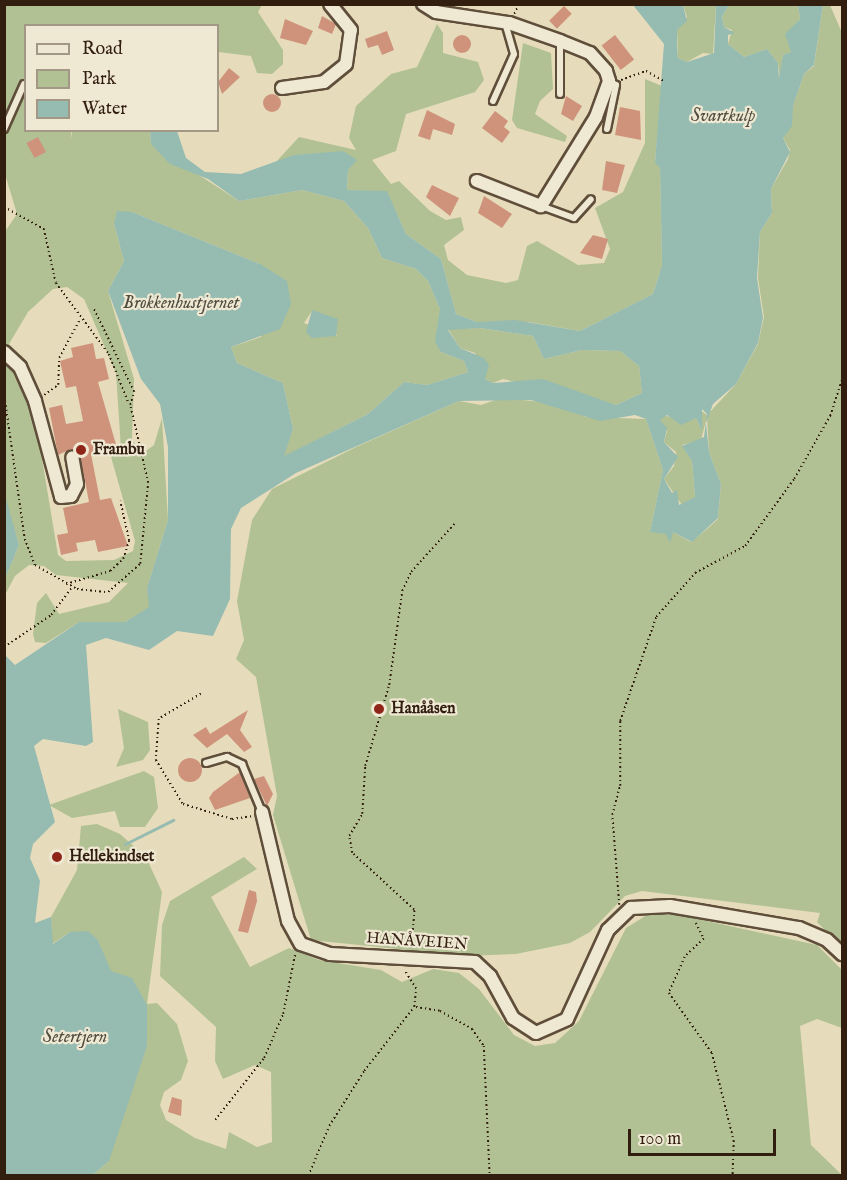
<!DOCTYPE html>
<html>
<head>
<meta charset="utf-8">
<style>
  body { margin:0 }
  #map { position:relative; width:847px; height:1180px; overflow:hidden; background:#e6dcbb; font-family:"IM FELL English",serif }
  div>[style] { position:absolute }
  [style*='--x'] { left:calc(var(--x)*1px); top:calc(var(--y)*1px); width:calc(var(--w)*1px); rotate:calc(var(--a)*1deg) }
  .green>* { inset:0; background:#b1c193 }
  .water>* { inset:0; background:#96bbb1 }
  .stream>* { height:3px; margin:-1.5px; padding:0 1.5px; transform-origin:1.5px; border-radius:1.5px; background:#96bbb1 }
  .building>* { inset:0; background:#cf937c; transform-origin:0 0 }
  .round { border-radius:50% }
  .path>* { height:1.5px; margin-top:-0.75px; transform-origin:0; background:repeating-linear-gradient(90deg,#321e0f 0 1.5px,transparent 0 4.5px) }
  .roads { filter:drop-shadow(2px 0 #5f4e3a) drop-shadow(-2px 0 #5f4e3a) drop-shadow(0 2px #5f4e3a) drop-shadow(0 -2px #5f4e3a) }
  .lane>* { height:6px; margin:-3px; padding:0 3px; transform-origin:3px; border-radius:3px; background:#efe8d3 }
  .street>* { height:12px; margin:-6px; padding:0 6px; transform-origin:6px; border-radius:6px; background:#efe8d3 }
  .dots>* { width:16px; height:16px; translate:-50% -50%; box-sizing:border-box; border:3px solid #efe8d3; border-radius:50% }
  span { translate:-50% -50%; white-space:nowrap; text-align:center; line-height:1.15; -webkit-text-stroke:4.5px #efe8d3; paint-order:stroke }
  .poi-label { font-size:16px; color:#321e0f; font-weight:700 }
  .left { translate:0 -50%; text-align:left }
  .street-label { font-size:16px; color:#321e0f }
  .water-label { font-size:18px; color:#504d40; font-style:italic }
  .frame { position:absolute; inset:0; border:6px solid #321e0f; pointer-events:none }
  .legend { position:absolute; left:24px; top:24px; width:195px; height:108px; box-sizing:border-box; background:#efe8d3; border:2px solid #a39785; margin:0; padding:8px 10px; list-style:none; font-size:18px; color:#321e0f }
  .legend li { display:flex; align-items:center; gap:12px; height:30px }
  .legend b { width:30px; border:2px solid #a39785 }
  .scale { position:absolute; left:628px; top:1129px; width:148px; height:27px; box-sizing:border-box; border:3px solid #321e0f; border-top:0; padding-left:8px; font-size:18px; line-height:21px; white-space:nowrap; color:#321e0f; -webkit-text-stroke:4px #efe8d3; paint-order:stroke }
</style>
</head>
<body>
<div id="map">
  <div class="green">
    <div style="clip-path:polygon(evenodd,5px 5px,262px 5px,258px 12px,283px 50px,283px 64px,272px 74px,257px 73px,251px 56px,218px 52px,218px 26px,26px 26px,26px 130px,71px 131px,72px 139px,72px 131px,150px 131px,151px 144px,239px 201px,302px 190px,344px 201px,368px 228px,382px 258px,416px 269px,428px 281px,440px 309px,441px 352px,464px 361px,468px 372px,427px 385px,404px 382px,368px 414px,283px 457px,293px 429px,283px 383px,237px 363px,231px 347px,261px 337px,260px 264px,132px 212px,114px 224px,124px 261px,108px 291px,134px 379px,132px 439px,142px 454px,154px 445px,162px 418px,168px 520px,147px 588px,150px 607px,125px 622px,79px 622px,46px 643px,35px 642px,33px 634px,37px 603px,46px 593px,59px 614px,109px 602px,128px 583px,56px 575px,44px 566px,29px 565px,15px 576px,5px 595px,5px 579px,19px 545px,4px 495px,4px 233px,17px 214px,5px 174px,5px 5px,67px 287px,84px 299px,116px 373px,121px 449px,111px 457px,135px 541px,133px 551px,114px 560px,66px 561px,58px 555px,35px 417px,14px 376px,9px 344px,28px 312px,53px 289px,67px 287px,5px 5px,312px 311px,326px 315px,337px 336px,304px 323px,312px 311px)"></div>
    <div style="clip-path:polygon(683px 5px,716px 5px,713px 54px,703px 53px,687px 62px,678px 58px,677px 30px,687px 17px)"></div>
    <div style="clip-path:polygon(729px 5px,798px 5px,800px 19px,788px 32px,791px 52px,783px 55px,780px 78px,778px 63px,767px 49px,744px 57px,728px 44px,732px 30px,724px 27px,722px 17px)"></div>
    <div style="clip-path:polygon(823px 5px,830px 5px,842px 33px,842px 947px,817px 922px,820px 913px,642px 891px,625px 896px,590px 932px,570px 943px,516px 954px,465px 956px,311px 940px,273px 815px,277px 796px,256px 677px,236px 659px,244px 640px,237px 601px,252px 520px,272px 489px,354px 448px,459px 401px,481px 405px,501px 398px,555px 403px,586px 417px,646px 419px,663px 470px,650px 532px,673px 532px,691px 542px,706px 530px,718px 519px,721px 484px,709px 452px,707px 417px,701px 440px,682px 445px,692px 461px,695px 497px,682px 505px,664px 479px,674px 466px,676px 452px,664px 442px,667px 431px,660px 420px,663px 415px,685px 421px,696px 418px,702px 431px,700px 410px,707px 415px,736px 384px,758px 344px,764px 317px,758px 278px,760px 232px,772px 213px,771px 189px,788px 159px,790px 150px,783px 138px,793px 106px,804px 74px,814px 66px)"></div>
    <div style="clip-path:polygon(437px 24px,443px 33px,443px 53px,478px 62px,484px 80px,475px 92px,406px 114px,396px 151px,372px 160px,391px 184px,399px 181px,430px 211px,446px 220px,461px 217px,464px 230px,444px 245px,448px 260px,467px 275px,506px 283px,518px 280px,527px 246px,537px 241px,578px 265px,604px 263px,610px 249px,595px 208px,623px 192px,645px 143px,645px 79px,662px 86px,655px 160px,660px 168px,662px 265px,653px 294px,580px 331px,529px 322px,477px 322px,456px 314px,441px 259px,406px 234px,387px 192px,347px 190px,348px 170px,275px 163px,299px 137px,356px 150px,349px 138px,356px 106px,391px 74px,417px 67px)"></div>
    <div style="clip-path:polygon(523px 43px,551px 53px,553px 89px,540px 101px,535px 114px,567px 136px,565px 142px,517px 128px,512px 120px)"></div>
    <div style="clip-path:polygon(480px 328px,533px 336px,544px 359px,582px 350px,620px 351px,639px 366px,642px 393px,616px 405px,503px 379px,493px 383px,485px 379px,475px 353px,460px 348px,448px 329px)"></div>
    <div style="clip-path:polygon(118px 709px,148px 722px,150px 750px,143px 760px,116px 767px,124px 748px)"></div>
    <div style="clip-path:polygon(144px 771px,154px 777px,158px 808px,145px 827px,120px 827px,115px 811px,72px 818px,49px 805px)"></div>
    <div style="clip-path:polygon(97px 824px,120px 834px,146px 857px,162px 892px,147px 1004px,157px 1003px,177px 1024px,188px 1061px,181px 1080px,164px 1092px,160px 1105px,166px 1120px,195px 1138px,226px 1149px,229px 1132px,257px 1147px,272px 1142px,271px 1072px,255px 1065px,223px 1079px,215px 1061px,216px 1027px,160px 976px,162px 925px,170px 901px,244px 857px,257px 869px,211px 897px,250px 967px,289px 948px,319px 960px,381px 970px,402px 982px,433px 969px,459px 973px,479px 989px,514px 1035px,535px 1046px,555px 1043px,579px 1021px,626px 928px,647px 915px,679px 915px,817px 945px,842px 970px,842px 1028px,817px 1019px,800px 1026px,811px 1145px,842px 1175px,93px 1175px,109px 1161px,119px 978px,110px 971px,98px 940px,70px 932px,52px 944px,51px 917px,77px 870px,81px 826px)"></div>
  </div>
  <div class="water">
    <div style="clip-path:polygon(evenodd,633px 5px,683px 5px,687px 21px,677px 30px,677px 45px,678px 58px,687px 62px,714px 53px,716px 5px,729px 5px,722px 17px,724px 27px,735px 33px,728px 35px,728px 44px,744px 57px,767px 49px,778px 63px,779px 78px,783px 55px,791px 52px,785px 34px,800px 19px,798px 5px,823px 5px,814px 65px,804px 74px,793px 106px,792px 126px,783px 138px,790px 152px,771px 189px,772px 213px,760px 232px,757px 278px,763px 318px,758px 343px,736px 384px,713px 404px,706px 423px,709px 452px,721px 484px,718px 518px,692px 542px,673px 532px,670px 543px,666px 534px,650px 532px,663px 470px,646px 419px,635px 415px,600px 421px,531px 400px,459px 401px,296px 473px,241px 508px,231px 529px,230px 599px,213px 636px,177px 631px,149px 650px,106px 638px,86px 645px,93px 742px,86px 746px,43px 739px,34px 746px,55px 822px,33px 844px,30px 858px,40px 881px,35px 923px,51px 917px,53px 944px,70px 932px,88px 931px,98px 940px,111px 971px,132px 978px,147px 1005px,147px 1046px,109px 1161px,93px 1175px,5px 1175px,5px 655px,15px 665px,79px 622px,125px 622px,149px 607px,147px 588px,168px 520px,168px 447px,160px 404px,141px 379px,108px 291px,124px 261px,114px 224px,117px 211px,132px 212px,260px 264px,287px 281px,291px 304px,280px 329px,231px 347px,237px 363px,283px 383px,293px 429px,284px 456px,368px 414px,404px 382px,427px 385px,468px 372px,464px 361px,441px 352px,435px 342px,440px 309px,428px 281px,416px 269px,382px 258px,368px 228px,344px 201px,302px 190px,239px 201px,208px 179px,170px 164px,151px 144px,150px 131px,177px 131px,186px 158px,205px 172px,241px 174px,294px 155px,343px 151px,357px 160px,348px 170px,347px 190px,387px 191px,406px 234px,441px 259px,456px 314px,477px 322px,515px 320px,580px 331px,653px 294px,662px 265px,660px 168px,655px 162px,664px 44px,633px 5px,480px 328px,533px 336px,544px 359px,582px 350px,620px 351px,639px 366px,642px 393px,616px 405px,543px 379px,493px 383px,485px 379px,489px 365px,484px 358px,460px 348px,448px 330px,480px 328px,633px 5px,702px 409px,707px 414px,704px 437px,682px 446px,692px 461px,695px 497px,679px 505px,677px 490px,672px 493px,664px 479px,678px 457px,664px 442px,667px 428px,660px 420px,667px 415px,681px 425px,696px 418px,702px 431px,702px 409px)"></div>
    <div style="clip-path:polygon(312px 310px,338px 319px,336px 336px,312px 338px,306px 332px)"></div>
    <div style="clip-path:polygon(5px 495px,19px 545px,5px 579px,4px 579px)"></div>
  </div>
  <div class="stream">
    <div style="--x:125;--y:844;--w:54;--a:-26.6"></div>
  </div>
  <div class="building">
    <div style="left:564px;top:6px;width:11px;height:21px;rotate:45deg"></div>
    <div style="clip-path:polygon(322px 16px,336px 24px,332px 34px,318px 28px)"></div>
    <div style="clip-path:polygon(285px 19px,313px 31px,306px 45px,280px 38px)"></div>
    <div style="clip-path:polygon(387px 31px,394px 50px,382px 55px,378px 45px,368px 48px,365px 39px)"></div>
    <div style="left:615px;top:35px;width:31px;height:17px;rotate:52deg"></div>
    <div class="round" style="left:453px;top:35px;width:18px;height:18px"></div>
    <div style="clip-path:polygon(229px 68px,240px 77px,222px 94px,218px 82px)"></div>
    <div class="round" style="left:263px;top:94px;width:18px;height:18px"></div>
    <div style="clip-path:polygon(566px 96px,582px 106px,573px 121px,561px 114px)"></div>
    <div style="clip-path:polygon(620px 107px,640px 111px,641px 140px,615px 135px)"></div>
    <div style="clip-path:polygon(427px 110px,455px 124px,452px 135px,433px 129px,430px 140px,418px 136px)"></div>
    <div style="clip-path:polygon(495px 111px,508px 121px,504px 127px,510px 132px,502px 143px,482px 128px)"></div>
    <div style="left:38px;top:137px;width:17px;height:13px;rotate:62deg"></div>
    <div style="clip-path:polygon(606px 161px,625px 165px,617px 193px,602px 190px)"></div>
    <div style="clip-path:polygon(432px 185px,459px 198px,450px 216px,426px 197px)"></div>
    <div style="clip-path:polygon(484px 196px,512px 214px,502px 228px,478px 213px)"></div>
    <div style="clip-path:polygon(593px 235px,608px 239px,602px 259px,580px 253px)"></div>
    <div style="clip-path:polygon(93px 343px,96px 359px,104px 358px,109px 379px,98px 382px,117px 448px,91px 454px,100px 500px,111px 498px,128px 546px,98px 552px,95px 540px,76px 543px,78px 551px,61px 555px,57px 535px,68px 533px,63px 508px,89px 502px,80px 455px,71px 449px,58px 455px,49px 408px,62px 405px,66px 424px,83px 421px,76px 386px,66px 388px,60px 361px,73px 357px,71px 348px)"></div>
    <div style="clip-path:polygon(248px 710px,240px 730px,252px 747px,244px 752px,227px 734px,207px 748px,193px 735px,206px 727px,210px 734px)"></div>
    <div class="round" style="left:178px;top:758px;width:24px;height:24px"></div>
    <div style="clip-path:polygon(240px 772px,250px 798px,215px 810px,209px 798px,213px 792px)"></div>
    <div style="clip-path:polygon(264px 776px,273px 794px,267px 806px,254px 779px)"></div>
    <div style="clip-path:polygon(249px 890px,256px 892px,257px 901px,248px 933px,238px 931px)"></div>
    <div style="clip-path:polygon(172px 1097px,182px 1100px,181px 1116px,168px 1112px)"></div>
  </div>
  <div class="path">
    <div style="--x:514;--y:14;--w:11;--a:-63"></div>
    <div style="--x:621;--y:80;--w:27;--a:-20"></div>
    <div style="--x:646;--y:71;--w:21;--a:29"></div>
    <div style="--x:4;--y:207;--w:46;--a:28.8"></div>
    <div style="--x:44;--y:229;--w:55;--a:77.5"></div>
    <div style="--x:56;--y:283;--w:89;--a:53.3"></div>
    <div style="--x:109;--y:354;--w:54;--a:68.2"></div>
    <div style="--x:4;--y:392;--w:148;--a:81.9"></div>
    <div style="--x:25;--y:539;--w:28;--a:69"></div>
    <div style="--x:35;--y:565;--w:48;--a:29.7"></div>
    <div style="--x:77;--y:589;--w:31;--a:6"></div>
    <div style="--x:108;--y:592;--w:43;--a:-41.2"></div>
    <div style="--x:140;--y:564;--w:81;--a:-84.4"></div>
    <div style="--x:148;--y:483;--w:80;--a:-103"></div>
    <div style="--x:130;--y:405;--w:14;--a:-73"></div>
    <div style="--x:134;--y:392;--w:93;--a:-116"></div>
    <div style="--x:44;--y:395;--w:17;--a:-36"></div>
    <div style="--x:58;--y:385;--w:27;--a:-88"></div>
    <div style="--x:59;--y:358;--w:44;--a:-61.7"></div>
    <div style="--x:66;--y:584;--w:46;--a:-16.5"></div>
    <div style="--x:110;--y:571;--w:18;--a:-43"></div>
    <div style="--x:123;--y:559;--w:19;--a:-72"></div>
    <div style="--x:129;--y:541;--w:41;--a:-102.7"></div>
    <div style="--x:4;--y:647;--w:57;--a:-34.2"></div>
    <div style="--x:51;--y:615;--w:34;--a:-53"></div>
    <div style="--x:201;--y:694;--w:49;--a:149.2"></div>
    <div style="--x:159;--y:719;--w:41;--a:94.2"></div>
    <div style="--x:156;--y:760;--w:52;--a:58.5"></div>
    <div style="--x:183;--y:804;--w:51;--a:17"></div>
    <div style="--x:232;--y:819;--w:21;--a:-8"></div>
    <div style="--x:619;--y:905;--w:90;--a:-94.4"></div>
    <div style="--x:612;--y:815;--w:30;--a:-75"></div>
    <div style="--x:620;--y:786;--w:65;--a:-90"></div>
    <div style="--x:620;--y:721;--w:110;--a:-70.9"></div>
    <div style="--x:656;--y:617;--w:59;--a:-48.4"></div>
    <div style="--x:695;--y:573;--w:57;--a:-28.4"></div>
    <div style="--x:745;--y:546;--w:83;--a:-53.8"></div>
    <div style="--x:794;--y:479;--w:73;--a:-60.3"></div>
    <div style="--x:830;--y:416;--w:40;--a:-72"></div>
    <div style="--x:696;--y:923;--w:18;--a:63"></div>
    <div style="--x:704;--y:939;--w:26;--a:137"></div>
    <div style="--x:685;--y:957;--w:39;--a:114"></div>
    <div style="--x:669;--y:993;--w:74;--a:54.4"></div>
    <div style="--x:712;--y:1053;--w:91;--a:76"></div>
    <div style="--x:734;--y:1141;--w:35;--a:92"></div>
    <div style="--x:411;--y:948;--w:38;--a:-85"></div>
    <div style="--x:414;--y:910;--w:84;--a:-137.4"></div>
    <div style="--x:352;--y:853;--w:17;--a:-100"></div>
    <div style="--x:349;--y:836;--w:26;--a:-59"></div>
    <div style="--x:362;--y:814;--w:48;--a:-86.4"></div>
    <div style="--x:365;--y:766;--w:84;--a:-73.5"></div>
    <div style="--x:389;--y:685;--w:95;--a:-82.1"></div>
    <div style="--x:402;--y:591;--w:21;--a:-65"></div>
    <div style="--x:411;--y:572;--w:67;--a:-48"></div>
    <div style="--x:416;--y:1007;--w:24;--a:9"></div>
    <div style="--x:440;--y:1011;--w:37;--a:29"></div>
    <div style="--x:472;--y:1029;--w:21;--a:55"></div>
    <div style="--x:484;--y:1046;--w:130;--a:87.4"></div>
    <div style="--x:215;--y:1120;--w:79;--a:-51.7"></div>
    <div style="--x:264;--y:1058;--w:48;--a:-66.6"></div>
    <div style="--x:283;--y:1014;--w:61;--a:-78.7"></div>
    <div style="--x:308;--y:1176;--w:54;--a:-67.2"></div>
    <div style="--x:329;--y:1126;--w:65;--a:-57.5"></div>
    <div style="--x:364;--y:1071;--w:81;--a:-52"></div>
    <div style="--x:414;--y:1007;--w:18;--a:-84"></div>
    <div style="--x:416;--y:989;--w:22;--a:-122"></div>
  </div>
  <div class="roads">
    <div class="lane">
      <div style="--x:560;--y:94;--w:52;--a:-90"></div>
      <div style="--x:493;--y:101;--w:51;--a:-65.9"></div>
      <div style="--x:514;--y:54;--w:33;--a:-106"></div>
      <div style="--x:4;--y:129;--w:49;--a:-66"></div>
      <div style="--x:607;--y:129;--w:45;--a:-78.4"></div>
      <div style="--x:616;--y:85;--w:8;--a:-150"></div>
      <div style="--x:541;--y:206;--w:35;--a:20"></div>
      <div style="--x:574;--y:218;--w:25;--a:-48"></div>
      <div style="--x:206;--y:763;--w:22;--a:-16"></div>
      <div style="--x:227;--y:757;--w:17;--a:25"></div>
      <div style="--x:242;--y:764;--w:52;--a:67.4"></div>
    </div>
    <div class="street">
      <div style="--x:423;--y:4;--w:15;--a:32"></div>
      <div style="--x:436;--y:12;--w:74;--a:8.6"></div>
      <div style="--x:509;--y:23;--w:54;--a:19.4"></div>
      <div style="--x:560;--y:41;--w:32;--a:22"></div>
      <div style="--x:590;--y:53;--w:24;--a:48"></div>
      <div style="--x:606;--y:71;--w:10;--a:73"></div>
      <div style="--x:609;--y:81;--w:38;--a:110"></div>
      <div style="--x:596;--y:117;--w:105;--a:121.7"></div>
      <div style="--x:541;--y:206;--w:69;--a:-158.7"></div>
      <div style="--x:282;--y:88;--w:42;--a:-8.1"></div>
      <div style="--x:324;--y:82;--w:28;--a:-39"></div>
      <div style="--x:346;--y:64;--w:34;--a:-82"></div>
      <div style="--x:351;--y:30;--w:33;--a:-129"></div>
      <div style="--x:4;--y:352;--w:22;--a:43"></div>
      <div style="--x:20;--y:367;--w:37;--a:66"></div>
      <div style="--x:35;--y:401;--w:99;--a:74.8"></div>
      <div style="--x:61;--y:497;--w:10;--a:-6"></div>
      <div style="--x:71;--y:496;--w:13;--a:-63"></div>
      <div style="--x:77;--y:484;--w:27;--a:-100"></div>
      <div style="--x:262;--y:812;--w:112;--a:76.6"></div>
      <div style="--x:288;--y:921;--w:26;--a:61"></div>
      <div style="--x:301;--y:944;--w:31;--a:19"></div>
      <div style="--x:330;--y:954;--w:145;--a:3.2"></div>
      <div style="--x:475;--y:962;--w:21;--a:43"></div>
      <div style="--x:490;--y:976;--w:48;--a:61.3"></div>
      <div style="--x:513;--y:1018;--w:27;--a:33"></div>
      <div style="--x:536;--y:1033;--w:34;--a:-24"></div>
      <div style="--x:567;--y:1019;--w:98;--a:-65.3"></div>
      <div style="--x:608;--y:930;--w:32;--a:-44"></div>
      <div style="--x:631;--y:908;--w:39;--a:-3"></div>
      <div style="--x:670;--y:906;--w:131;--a:9.7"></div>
      <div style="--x:799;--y:928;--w:30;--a:23"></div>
      <div style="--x:827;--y:940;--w:21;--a:43"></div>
    </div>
  </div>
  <div class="dots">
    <div style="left:81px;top:450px;background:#8f2418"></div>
    <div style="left:379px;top:709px;background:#8f2418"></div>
    <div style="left:57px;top:857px;background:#8f2418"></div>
  </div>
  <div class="poi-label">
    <span class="left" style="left:93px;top:450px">Frambu</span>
    <span class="left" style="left:391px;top:709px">Hanååsen</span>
    <span class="left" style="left:69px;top:857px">Hellekindset</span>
  </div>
  <div class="street-label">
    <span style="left:417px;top:942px;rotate:4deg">HANÅVEIEN</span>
  </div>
  <div class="water-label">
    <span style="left:723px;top:117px">Svartkulp</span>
    <span style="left:181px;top:304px">Brokkenhustjernet</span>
    <span style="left:75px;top:1038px">Setertjern</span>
  </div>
  <div class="frame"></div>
  <ul class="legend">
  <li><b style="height:8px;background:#efe8d3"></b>Road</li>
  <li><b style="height:16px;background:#b1c193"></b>Park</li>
  <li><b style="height:16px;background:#96bbb1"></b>Water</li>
  </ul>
  <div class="scale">100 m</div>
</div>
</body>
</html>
